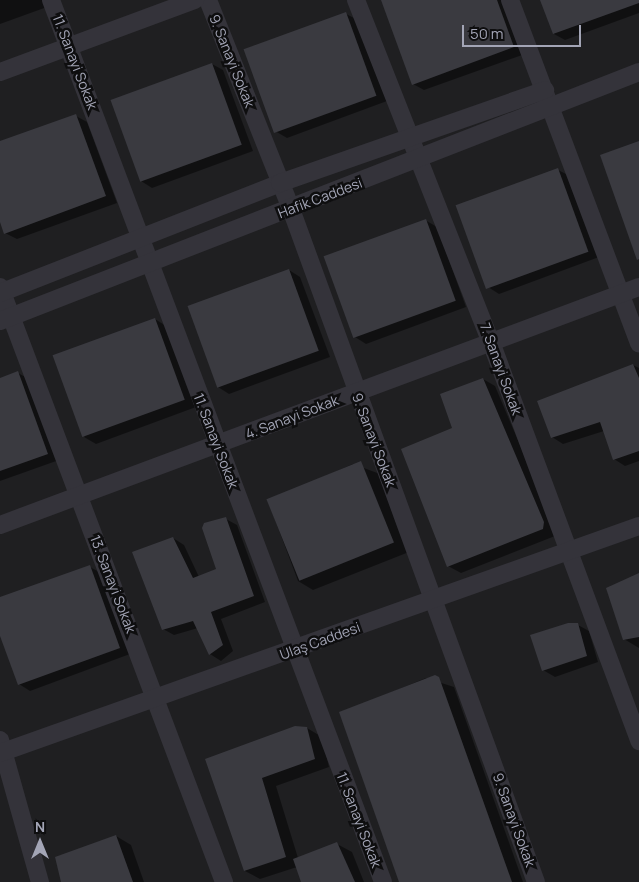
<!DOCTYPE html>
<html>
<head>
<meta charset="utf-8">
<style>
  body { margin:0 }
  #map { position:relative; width:639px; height:882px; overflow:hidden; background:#131314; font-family:Manrope,sans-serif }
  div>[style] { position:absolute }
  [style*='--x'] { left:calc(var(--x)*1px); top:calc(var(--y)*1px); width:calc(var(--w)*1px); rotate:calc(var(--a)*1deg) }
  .built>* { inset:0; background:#1f1f21; transform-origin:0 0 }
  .shadow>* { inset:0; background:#0007 }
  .building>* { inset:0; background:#3a3a40; transform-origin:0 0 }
  .minor>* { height:18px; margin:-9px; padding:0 9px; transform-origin:9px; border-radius:9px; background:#34333a }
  span { translate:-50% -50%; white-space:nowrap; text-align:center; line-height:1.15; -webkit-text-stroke:5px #0e0e0f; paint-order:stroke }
  .street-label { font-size:14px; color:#a3a5b6 }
  .north { position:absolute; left:15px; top:817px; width:50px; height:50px; -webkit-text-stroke:4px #0e0e0f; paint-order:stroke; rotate:0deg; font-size:14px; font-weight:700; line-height:20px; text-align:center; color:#a3a5b6 }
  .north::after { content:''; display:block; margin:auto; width:18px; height:22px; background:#a3a5b6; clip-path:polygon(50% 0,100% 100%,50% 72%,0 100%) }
  .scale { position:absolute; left:462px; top:25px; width:119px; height:22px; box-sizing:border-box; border:2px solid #a3a5b6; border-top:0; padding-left:6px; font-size:15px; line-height:18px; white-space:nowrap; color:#a3a5b6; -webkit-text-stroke:4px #0e0e0f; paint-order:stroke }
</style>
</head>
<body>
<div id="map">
  <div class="built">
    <div style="left:0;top:0;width:639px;height:882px"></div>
  </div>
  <div class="shadow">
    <div style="clip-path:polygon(0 0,44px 0,47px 7px,0 24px)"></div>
    <div style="clip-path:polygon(390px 0,505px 0,525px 54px,424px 90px,413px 84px)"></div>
    <div style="clip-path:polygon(542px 0,639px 0,639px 13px,565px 40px,554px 34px)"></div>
    <div style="clip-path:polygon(346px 14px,358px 20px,387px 101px,287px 138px,275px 131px)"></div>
    <div style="clip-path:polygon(212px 64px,223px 70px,253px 151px,152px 188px,141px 181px)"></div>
    <div style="clip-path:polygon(76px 116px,87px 122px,117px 203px,17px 239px,5px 233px,0 219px,0 142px)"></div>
    <div style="clip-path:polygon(558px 170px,570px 176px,599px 257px,499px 294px,488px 287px)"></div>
    <div style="clip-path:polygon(425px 220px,437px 227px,466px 307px,366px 344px,355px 337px)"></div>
    <div style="clip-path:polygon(289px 270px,300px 277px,330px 357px,229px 394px,218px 387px)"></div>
    <div style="clip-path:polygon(155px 319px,166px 326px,196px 407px,96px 444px,84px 437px)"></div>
    <div style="clip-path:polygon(633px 365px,639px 368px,639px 461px,625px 466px,614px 459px,604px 431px,563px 444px,552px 437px)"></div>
    <div style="clip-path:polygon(18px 373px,29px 379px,59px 460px,0 481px,0 379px)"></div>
    <div style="clip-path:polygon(483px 379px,495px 386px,556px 530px,555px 536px,461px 573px,448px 566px,453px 429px)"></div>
    <div style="clip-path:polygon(353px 464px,380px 474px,409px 552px,313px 590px,298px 581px,268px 501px)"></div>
    <div style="clip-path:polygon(226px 519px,237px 525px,265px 602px,221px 619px,233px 651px,221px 661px,210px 654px,198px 628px,174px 635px,163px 629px,173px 538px,184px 545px,199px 577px,218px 569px)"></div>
    <div style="clip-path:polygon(90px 567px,101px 573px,130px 654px,30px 691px,19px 684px,0 632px,0 599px)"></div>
    <div style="clip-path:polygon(639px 577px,639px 648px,624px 639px)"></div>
    <div style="clip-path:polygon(578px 625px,589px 631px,598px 662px,555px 677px,543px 670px)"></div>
    <div style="clip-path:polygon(426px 678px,454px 687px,523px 882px,402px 882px,341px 713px)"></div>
    <div style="clip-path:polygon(307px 728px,322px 737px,329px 767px,276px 786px,298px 858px,337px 844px,352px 852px,364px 882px,302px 882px,297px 867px,260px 879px,245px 871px,207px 760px)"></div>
    <div style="clip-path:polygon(116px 836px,131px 845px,144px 882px,65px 882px)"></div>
  </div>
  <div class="building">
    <div style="clip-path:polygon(381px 0,497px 0,514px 47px,412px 85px)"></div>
    <div style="clip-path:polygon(540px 0,639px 0,639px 3px,553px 34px)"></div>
    <div style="left:346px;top:12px;width:89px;height:109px;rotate:70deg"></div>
    <div style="left:212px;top:63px;width:87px;height:108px;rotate:70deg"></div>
    <div style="clip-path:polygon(76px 114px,106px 196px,4px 234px,0 222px,0 141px)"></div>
    <div style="clip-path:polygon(639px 141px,639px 259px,637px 260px,600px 155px)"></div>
    <div style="left:558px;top:168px;width:89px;height:109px;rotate:70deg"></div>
    <div style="left:426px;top:219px;width:87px;height:109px;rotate:70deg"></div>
    <div style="left:289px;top:269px;width:87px;height:108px;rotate:70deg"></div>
    <div style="left:155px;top:318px;width:87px;height:109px;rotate:70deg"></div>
    <div style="clip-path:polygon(633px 364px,639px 378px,639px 451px,613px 460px,600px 422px,551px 438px,537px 401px)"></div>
    <div style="clip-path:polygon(18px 371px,48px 454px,0 471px,0 378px)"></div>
    <div style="clip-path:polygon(483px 378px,544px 522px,543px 529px,447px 567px,401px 449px,452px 428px,440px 394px)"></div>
    <div style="left:361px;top:461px;width:88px;height:102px;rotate:68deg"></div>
    <div style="clip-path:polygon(226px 517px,254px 596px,211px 612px,223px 645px,209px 655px,193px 621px,162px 630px,132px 552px,173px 537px,193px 578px,216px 569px,202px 528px,204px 523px)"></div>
    <div style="clip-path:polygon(90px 565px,120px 648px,18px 685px,0 636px,0 597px)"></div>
    <div style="clip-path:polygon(639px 573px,639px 637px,623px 640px,606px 588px)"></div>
    <div style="clip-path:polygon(568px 623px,578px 623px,587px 656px,542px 671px,530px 635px)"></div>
    <div style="clip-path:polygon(435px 675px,439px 677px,512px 882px,399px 882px,339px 712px)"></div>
    <div style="clip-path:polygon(295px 726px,307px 727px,315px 759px,262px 778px,286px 857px,244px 871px,205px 759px)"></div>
    <div style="clip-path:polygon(116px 835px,133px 882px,61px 882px,55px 857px)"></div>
    <div style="clip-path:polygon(337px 842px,355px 882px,301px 882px,293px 859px)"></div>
  </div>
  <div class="minor">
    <div style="--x:51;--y:0;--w:942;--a:69.37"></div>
    <div style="--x:208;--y:0;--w:225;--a:68.3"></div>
    <div style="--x:291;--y:209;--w:716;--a:70"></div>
    <div style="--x:356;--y:0;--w:368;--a:68.5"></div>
    <div style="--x:491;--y:342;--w:426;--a:69.6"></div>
    <div style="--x:510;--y:0;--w:367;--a:69.4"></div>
    <div style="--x:0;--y:72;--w:208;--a:-20.3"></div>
    <div style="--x:0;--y:287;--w:636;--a:69.37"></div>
    <div style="--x:0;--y:293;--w:301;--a:-21.4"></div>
    <div style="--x:280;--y:183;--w:281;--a:-19.3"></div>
    <div style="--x:0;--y:321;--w:686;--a:-21.29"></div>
    <div style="--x:0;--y:525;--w:682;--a:-20.43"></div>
    <div style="--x:0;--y:740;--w:148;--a:74.3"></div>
    <div style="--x:0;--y:753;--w:678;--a:-19.56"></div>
  </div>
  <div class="street-label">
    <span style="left:232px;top:61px;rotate:68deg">9. Sanayi Sokak</span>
    <span style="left:75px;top:62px;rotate:69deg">11. Sanayi Sokak</span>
    <span style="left:320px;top:198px;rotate:-21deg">Hafik Caddesi</span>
    <span style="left:501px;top:369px;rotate:70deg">7. Sanayi Sokak</span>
    <span style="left:292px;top:417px;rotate:-21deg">4. Sanayi Sokak</span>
    <span style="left:374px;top:440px;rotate:69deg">9. Sanayi Sokak</span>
    <span style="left:216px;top:441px;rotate:69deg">11. Sanayi Sokak</span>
    <span style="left:113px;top:584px;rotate:69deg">13. Sanayi Sokak</span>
    <span style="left:320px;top:641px;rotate:-20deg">Ulaş Caddesi</span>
    <span style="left:359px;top:820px;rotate:69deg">11. Sanayi Sokak</span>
    <span style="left:514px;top:820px;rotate:70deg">9. Sanayi Sokak</span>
  </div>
  <div class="north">N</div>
  <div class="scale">50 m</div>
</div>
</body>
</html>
